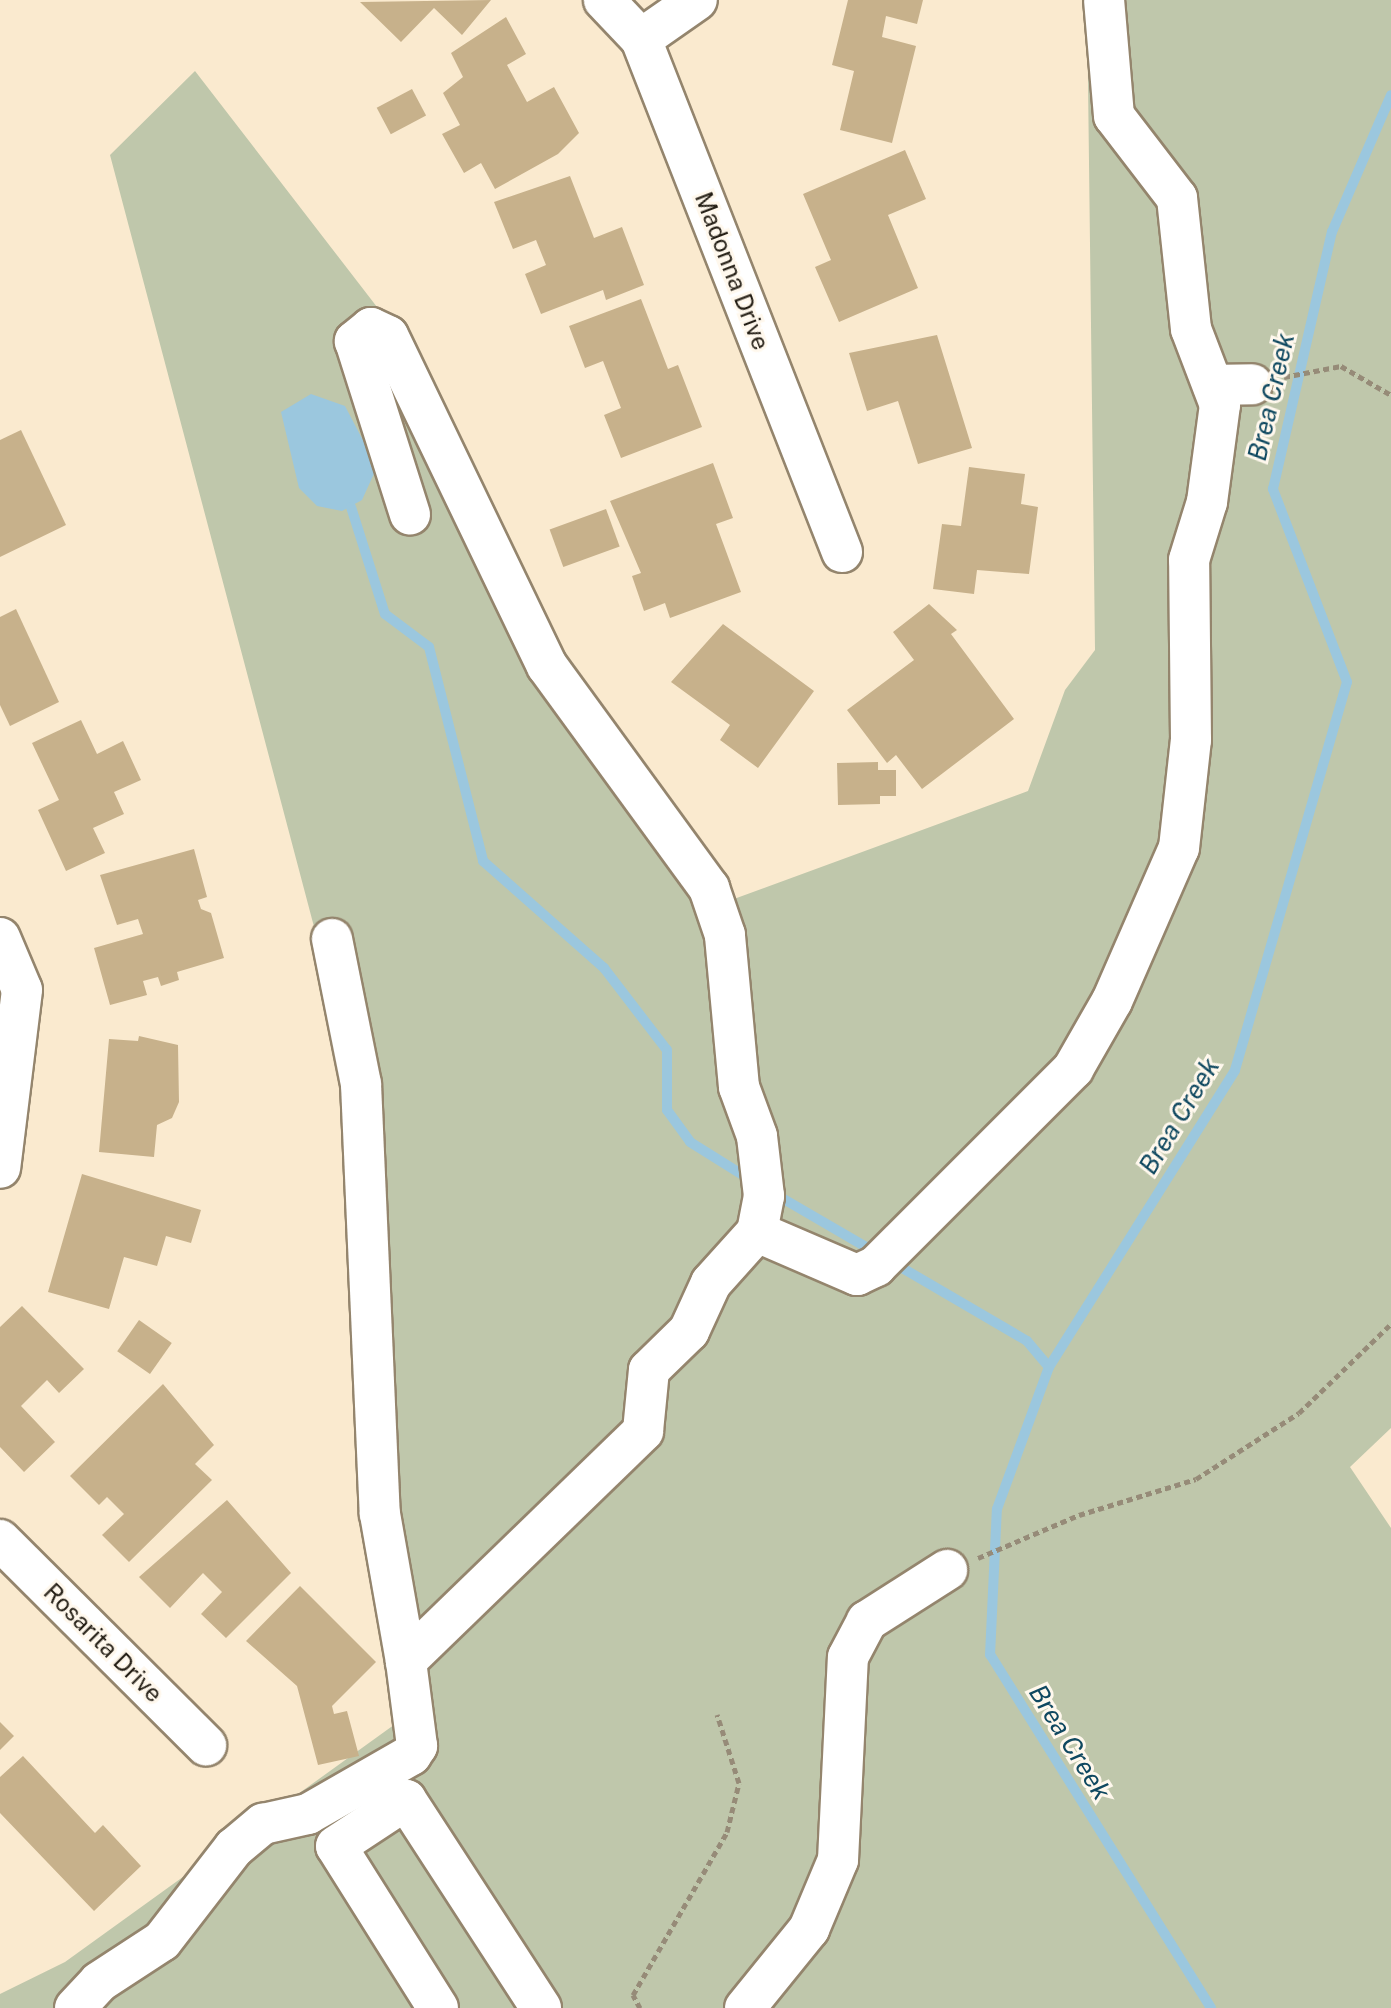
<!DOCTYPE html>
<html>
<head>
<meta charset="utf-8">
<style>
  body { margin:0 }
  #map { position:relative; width:1391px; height:2008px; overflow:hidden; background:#faeacf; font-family:"Public Sans",sans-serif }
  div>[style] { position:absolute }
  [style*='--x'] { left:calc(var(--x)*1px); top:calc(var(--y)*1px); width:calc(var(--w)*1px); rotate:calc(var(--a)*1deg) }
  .green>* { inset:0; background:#bfc7ab }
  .water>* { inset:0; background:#9bc7de }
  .stream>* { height:10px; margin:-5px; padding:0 5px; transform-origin:5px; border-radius:5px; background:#9bc7de }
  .building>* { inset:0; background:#c7b18b; transform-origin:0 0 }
  .path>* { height:5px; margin-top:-2.5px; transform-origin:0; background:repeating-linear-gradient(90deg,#968b78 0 6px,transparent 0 10px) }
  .roads { filter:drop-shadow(2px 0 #94856d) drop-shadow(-2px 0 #94856d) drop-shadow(0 2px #94856d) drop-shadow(0 -2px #94856d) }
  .minor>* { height:40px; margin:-20px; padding:0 20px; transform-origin:20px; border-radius:20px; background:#fff }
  span { translate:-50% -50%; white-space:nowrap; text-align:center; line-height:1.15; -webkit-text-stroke:6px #fff8ed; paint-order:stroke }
  .street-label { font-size:24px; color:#231d14 }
  .water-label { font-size:26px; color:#0f4860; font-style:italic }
</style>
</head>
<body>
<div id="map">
  <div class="green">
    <div style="clip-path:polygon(1087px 0,1391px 0,1391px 1428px,1350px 1467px,1391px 1528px,1391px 2008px,0 2008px,0 1994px,65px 1962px,398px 1722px,345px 1044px,110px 155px,195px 71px,377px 307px,552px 666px,723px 903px,1028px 791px,1065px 690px,1095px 650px)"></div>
  </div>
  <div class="water">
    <div style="clip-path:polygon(311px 394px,345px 406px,377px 467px,362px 500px,342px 511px,317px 506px,299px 488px,281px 412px)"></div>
  </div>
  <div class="stream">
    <div style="--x:351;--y:507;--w:112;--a:72.4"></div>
    <div style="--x:385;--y:614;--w:55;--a:36.9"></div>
    <div style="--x:429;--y:647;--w:221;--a:75.8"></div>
    <div style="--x:483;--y:861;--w:162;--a:41.5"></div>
    <div style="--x:604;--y:968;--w:103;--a:52.5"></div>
    <div style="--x:667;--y:1050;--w:60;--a:90"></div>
    <div style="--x:667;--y:1110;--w:39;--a:54"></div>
    <div style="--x:690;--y:1142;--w:75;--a:32"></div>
    <div style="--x:775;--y:1194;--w:119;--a:30.2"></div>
    <div style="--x:892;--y:1262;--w:156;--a:30.3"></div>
    <div style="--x:1027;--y:1341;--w:34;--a:50"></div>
    <div style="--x:1211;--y:2008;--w:416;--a:-122"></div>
    <div style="--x:990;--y:1655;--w:146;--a:-87.3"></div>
    <div style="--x:997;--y:1509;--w:151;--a:-69.9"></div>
    <div style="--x:1049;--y:1367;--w:350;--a:-57.9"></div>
    <div style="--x:1235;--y:1070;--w:404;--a:-73.9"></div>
    <div style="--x:1347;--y:682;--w:207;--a:-111"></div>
    <div style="--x:1273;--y:489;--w:264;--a:-77.1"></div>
    <div style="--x:1332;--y:232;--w:149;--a:-66.7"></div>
  </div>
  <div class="building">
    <div style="clip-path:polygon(491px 0,462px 35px,434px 8px,401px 42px,360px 2px)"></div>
    <div style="clip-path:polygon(848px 0,923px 0,917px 24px,886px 16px,882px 37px,916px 46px,892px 143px,840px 130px,854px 71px,832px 65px)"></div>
    <div style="clip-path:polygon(506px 17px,526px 54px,507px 65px,527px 102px,554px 87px,579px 133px,558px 154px,495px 189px,481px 163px,464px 173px,442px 134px,460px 125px,443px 93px,463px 77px,451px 53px)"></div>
    <div style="left:412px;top:89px;width:30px;height:40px;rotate:62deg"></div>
    <div style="clip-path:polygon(905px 150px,926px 199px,888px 215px,918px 288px,839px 322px,815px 267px,831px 260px,803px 194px)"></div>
    <div style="clip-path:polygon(570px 176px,594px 238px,622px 227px,644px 285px,606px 300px,603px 290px,541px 314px,525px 274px,546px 265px,536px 240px,513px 249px,494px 202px)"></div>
    <div style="clip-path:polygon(641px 299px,668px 369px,678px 365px,702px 427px,621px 458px,604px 415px,621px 408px,603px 361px,585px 368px,569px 326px)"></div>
    <div style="clip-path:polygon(937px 335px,972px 448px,918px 464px,898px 401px,867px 411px,849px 353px)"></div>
    <div style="clip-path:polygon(21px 430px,66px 525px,0 557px,0 440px)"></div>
    <div style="clip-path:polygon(713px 463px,733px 518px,716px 524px,741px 592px,670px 618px,665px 603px,644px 611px,632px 576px,641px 573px,610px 501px)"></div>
    <div style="clip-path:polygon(969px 467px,1025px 474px,1021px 504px,1038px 507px,1029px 574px,977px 570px,974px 594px,933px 589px,942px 524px,961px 526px)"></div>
    <div style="left:606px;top:509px;width:40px;height:60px;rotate:70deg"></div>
    <div style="clip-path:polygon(929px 604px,957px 630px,951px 634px,1014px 719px,922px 789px,896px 755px,887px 763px,847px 710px,914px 660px,893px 632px)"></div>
    <div style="clip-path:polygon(16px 609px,59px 702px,10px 726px,0 705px,0 617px)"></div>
    <div style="clip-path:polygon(723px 624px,814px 691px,758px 768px,720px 740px,730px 725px,671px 682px)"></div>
    <div style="clip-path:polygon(81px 720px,97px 754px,123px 741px,141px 780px,114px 792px,124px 814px,93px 828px,105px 853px,66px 871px,38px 810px,59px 800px,32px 743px)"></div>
    <div style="clip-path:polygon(878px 762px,878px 770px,896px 770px,896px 796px,880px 796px,880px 804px,838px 805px,837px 763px)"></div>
    <div style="clip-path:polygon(194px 849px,207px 897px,198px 900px,201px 909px,211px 913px,224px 958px,177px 972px,179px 980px,161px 986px,158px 977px,143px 981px,147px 995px,110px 1005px,94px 948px,143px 934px,138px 919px,117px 925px,100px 875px)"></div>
    <div style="clip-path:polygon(139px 1036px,178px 1045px,179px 1102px,172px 1118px,157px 1125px,154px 1157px,99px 1152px,109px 1039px,138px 1041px)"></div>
    <div style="clip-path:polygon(82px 1174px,201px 1210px,191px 1243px,166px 1236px,157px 1266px,124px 1257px,109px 1309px,48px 1292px)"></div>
    <div style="clip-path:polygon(22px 1306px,84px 1369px,59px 1393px,47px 1380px,21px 1406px,55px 1442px,24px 1472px,0 1447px,0 1327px)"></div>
    <div style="left:139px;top:1320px;width:40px;height:38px;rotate:35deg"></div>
    <div style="clip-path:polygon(163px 1384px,214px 1445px,195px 1464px,212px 1480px,129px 1562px,102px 1535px,124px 1514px,107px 1497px,99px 1505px,70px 1476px)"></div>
    <div style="clip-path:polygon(227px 1500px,291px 1573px,226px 1638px,201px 1614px,222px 1592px,203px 1573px,170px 1608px,139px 1577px)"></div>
    <div style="clip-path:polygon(300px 1586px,376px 1662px,332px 1706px,334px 1714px,347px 1711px,359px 1756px,318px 1765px,297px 1686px,246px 1641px)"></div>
    <div style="clip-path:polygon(0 1722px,14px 1736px,0 1750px)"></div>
    <div style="clip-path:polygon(23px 1756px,95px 1833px,103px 1825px,141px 1866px,94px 1911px,0 1813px,0 1777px)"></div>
  </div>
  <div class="path">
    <div style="--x:1284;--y:377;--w:58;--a:-10.9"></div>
    <div style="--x:1341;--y:366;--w:58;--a:30.1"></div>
    <div style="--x:978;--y:1558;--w:110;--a:-23.1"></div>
    <div style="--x:1079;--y:1515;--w:122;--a:-17.1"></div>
    <div style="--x:1196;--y:1479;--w:122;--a:-32.7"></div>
    <div style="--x:1299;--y:1413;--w:128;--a:-44.1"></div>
    <div style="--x:640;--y:2008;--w:15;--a:-118"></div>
    <div style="--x:633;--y:1995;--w:188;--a:-60"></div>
    <div style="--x:727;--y:1832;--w:50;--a:-76.2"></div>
    <div style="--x:739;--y:1783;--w:72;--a:-107.7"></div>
  </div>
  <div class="roads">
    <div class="minor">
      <div style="--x:604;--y:0;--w:54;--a:46.5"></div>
      <div style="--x:641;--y:39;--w:551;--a:68.6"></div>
      <div style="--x:641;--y:39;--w:68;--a:-34.9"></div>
      <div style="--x:1213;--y:385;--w:39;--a:-1"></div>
      <div style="--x:0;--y:938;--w:56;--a:67.1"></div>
      <div style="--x:22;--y:990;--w:179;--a:97"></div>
      <div style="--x:332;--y:939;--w:148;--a:78.7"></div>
      <div style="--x:361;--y:1084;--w:430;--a:87.5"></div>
      <div style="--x:380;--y:1514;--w:149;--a:80"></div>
      <div style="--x:757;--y:1232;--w:109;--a:23.3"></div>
      <div style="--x:857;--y:1275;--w:21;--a:-25"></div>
      <div style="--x:876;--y:1266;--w:279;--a:-45"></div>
      <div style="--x:1073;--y:1069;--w:78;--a:-60.2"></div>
      <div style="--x:1112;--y:1001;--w:167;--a:-66.4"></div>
      <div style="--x:1179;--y:848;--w:109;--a:-83.7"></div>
      <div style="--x:1191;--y:740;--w:180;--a:-90.6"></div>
      <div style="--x:1189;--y:560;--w:61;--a:-72.8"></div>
      <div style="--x:1207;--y:502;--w:98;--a:-82.4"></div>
      <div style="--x:1220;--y:405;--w:81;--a:-110.9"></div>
      <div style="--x:1191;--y:329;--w:132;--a:-96.1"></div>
      <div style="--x:1177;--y:198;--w:103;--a:-127.5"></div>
      <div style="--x:1114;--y:116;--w:116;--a:-94.9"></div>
      <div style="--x:0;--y:1540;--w:291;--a:44.9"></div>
      <div style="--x:75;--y:2008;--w:35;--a:-47"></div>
      <div style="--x:99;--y:1982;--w:75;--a:-33.1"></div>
      <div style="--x:162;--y:1941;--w:118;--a:-52.3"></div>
      <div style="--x:234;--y:1848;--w:38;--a:-40"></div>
      <div style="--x:263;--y:1824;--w:46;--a:-12.5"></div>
      <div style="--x:308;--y:1814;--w:119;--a:-29.8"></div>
      <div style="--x:411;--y:1755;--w:11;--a:-56"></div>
      <div style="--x:417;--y:1746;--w:86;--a:-97.4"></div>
      <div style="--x:406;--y:1661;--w:330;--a:-44.1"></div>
      <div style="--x:643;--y:1431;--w:61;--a:-84.4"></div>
      <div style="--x:649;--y:1370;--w:56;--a:-44.3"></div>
      <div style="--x:689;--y:1331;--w:53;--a:-65.4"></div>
      <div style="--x:711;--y:1283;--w:69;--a:-48"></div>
      <div style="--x:757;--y:1232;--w:37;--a:-79"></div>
      <div style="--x:764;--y:1196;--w:60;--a:-96.7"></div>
      <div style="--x:757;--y:1136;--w:52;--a:-110.2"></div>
      <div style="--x:739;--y:1087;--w:153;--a:-95.3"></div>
      <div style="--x:725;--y:935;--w:50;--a:-108.8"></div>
      <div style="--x:709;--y:888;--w:275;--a:-126.1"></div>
      <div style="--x:547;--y:666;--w:366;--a:-115.7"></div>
      <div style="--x:388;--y:336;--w:19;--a:-155"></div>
      <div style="--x:371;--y:328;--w:21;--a:141"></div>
      <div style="--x:355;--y:341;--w:182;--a:72.4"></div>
      <div style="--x:438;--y:2008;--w:191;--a:-122.2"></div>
      <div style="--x:336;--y:1846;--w:84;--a:-33.3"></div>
      <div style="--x:406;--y:1800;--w:248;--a:57"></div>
      <div style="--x:745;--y:2008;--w:102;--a:-51"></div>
      <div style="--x:809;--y:1929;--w:75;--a:-67.2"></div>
      <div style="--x:838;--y:1860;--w:203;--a:-87.2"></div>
      <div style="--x:848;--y:1657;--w:41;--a:-62.2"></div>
      <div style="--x:867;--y:1621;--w:95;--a:-32.5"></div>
    </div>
  </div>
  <div class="street-label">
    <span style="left:732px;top:271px;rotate:69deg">Madonna Drive</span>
    <span style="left:103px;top:1643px;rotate:45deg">Rosarita Drive</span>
  </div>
  <div class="water-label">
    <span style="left:1271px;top:397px;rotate:-77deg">Brea Creek</span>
    <span style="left:1179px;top:1116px;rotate:-59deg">Brea Creek</span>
    <span style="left:1070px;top:1742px;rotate:58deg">Brea Creek</span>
  </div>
</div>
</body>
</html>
